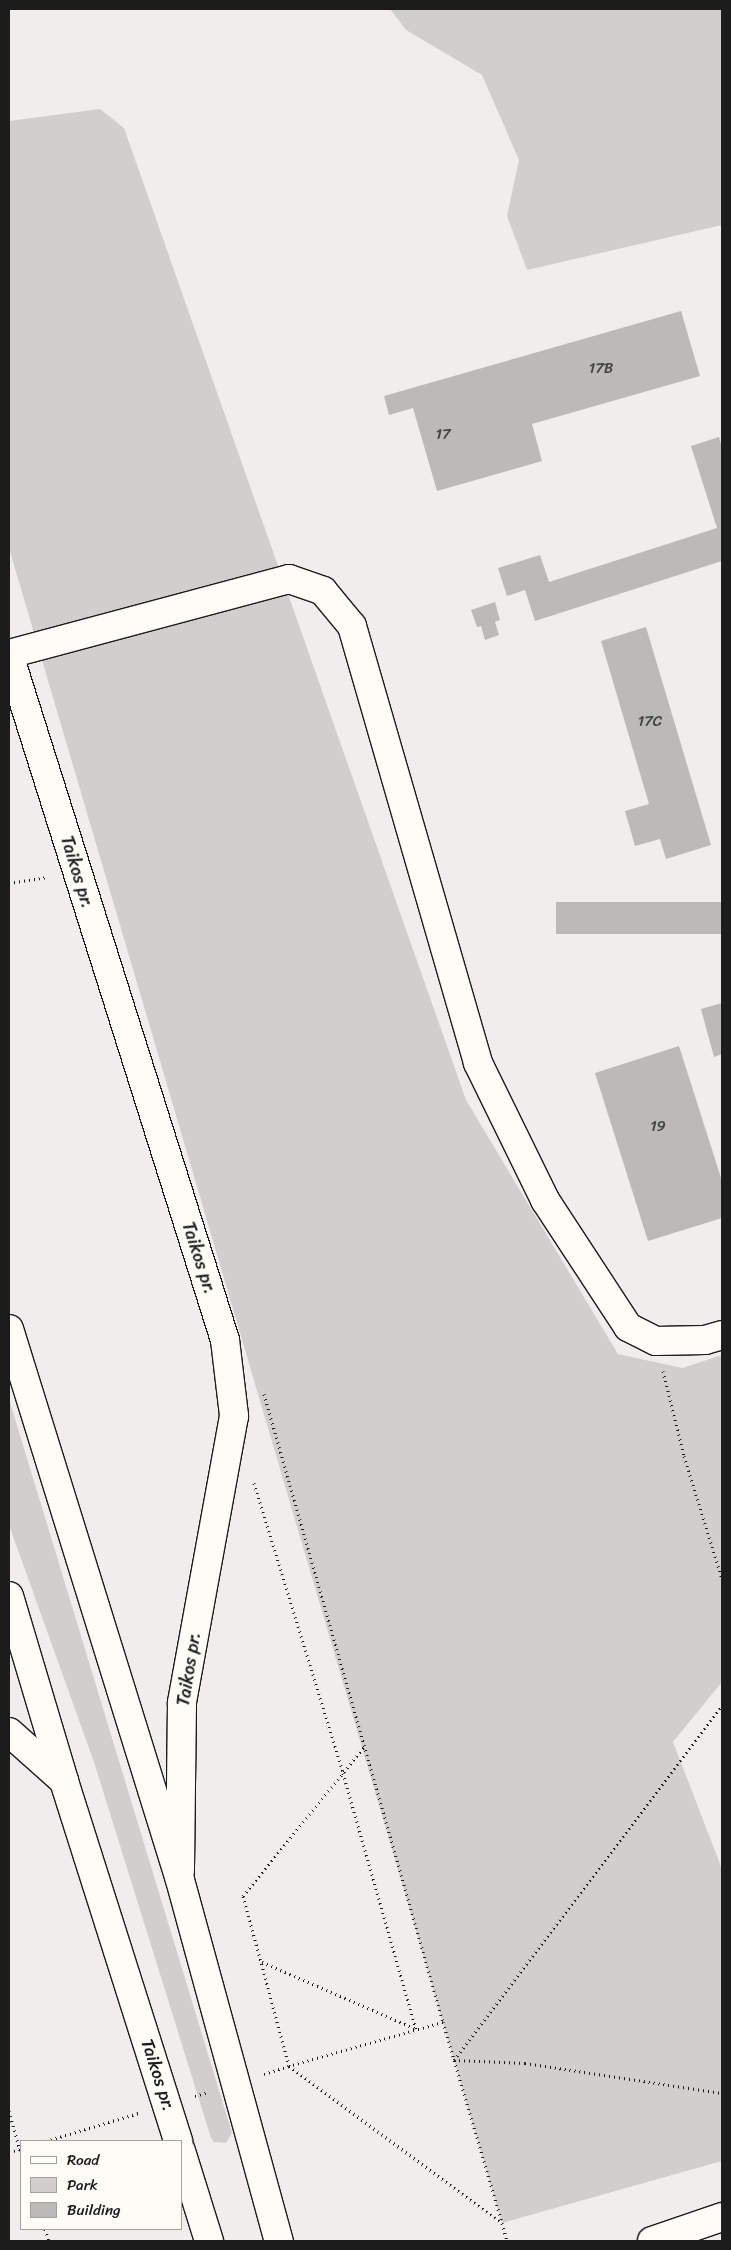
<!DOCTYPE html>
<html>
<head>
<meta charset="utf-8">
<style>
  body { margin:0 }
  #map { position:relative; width:731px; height:2250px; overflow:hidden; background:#f0eeea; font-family:Sriracha,sans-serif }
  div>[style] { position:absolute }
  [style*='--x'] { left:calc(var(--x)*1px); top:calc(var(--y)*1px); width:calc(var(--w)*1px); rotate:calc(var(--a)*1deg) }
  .green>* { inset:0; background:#d0cfcc }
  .building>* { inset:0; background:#bbbab6; transform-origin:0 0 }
  .path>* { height:3px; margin-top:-1.5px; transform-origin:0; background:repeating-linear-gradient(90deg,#1c1c1c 0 1px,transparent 0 5px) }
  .roads { filter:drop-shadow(1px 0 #1c1c1c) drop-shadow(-1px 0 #1c1c1c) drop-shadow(0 1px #1c1c1c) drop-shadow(0 -1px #1c1c1c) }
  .minor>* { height:28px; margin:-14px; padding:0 14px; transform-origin:14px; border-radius:14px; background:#fdfcf7 }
  .primary>* { height:28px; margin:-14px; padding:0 14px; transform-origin:14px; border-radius:14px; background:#fdfcf7 }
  span { translate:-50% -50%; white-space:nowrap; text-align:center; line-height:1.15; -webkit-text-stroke:4.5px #fdfcf7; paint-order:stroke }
  .number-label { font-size:15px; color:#444442 }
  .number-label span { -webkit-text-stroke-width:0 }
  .street-label { font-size:18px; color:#1c1c1c }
  .frame { position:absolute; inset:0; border:10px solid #1c1c1c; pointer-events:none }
  .legend { position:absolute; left:20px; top:2140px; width:162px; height:90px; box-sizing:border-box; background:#fdfcf7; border:1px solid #a3a29f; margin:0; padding:6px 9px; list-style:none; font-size:15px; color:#1c1c1c }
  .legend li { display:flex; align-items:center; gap:10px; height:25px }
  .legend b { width:25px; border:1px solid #a3a29f }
</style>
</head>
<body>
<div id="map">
  <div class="green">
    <div style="clip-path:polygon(390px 9px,722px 9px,722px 225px,527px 270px,507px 216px,519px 160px,482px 75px,406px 30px)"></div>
    <div style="clip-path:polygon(100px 109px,124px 128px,466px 1100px,618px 1354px,682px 1368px,722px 1355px,722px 1682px,673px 1742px,722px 1869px,722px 2161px,502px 2223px,9px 548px,9px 121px)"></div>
    <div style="clip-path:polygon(9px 1399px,232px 2133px,226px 2143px,214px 2142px,211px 2138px,94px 1762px,9px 1525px)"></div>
  </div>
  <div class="building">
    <div style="clip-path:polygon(681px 311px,700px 376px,532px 424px,542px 461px,437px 491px,413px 408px,389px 415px,384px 396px)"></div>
    <div style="clip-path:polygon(719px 437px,722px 447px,722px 561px,535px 621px,525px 590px,507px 596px,498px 568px,540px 555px,549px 582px,717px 528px,691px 446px)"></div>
    <div style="clip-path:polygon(495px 602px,500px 620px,495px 622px,499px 635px,485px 640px,481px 626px,477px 627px,471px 610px)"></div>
    <div style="clip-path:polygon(646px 627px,711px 845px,666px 859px,660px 839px,635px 846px,625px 811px,649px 804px,601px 641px)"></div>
    <div style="left:722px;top:902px;width:32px;height:166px;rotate:90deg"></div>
    <div style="clip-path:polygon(722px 1003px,722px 1054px,714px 1057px,701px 1009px)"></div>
    <div style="clip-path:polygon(679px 1046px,722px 1181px,722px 1218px,648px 1241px,595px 1073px)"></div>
  </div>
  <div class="path">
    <div style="--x:9;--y:883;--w:39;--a:-9"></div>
    <div style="--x:663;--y:1371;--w:88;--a:76.1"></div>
    <div style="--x:684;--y:1456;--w:129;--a:72.8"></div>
    <div style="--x:264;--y:1394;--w:653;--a:74.09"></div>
    <div style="--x:443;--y:2022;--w:160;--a:164.1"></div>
    <div style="--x:289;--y:2066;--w:176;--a:-105.1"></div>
    <div style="--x:243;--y:1896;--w:192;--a:-50.9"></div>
    <div style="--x:254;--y:1483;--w:303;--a:72.9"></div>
    <div style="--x:343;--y:1773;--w:266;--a:74.1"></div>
    <div style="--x:262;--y:1962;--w:168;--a:23.5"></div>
    <div style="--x:443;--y:2022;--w:209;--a:73.6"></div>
    <div style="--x:454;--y:2060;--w:444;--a:-52.9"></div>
    <div style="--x:454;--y:2060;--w:71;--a:2.4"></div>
    <div style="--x:525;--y:2063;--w:199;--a:8.7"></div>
    <div style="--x:264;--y:2074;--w:26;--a:-18"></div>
    <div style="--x:289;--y:2066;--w:265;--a:36.4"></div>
    <div style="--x:502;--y:2223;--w:19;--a:74"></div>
    <div style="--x:195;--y:2096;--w:14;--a:-17"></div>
    <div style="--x:9;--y:2111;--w:45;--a:74.4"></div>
    <div style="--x:46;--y:2141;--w:97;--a:-16.8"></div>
    <div style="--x:9;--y:2152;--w:12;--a:-14"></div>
    <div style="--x:45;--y:2229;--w:13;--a:72"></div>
  </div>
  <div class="roads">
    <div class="minor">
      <div style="--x:9;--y:654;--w:290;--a:-15"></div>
      <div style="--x:289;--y:579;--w:36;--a:19"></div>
      <div style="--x:323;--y:591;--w:45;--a:50.4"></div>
      <div style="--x:352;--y:626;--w:455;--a:73.9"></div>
      <div style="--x:478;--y:1063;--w:153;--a:63.9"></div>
      <div style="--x:545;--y:1200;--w:152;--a:56.8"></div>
      <div style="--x:628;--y:1327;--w:31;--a:27"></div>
      <div style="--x:656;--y:1341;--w:49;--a:-1.2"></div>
      <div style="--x:705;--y:1340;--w:18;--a:-16"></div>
      <div style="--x:9;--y:655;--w:718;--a:72.5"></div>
      <div style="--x:225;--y:1340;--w:77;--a:83.2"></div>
      <div style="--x:234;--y:1416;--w:292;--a:100.3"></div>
      <div style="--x:182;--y:1703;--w:168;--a:90.7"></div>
      <div style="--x:9;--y:1732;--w:74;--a:41.7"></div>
      <div style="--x:652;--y:2241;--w:74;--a:-18.9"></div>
    </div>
    <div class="primary">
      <div style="--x:9;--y:1329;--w:577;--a:72.76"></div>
      <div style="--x:180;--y:1880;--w:374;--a:74.7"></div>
      <div style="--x:9;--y:1596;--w:193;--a:73.4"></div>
      <div style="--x:64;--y:1781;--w:378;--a:72.4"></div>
      <div style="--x:181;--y:2151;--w:94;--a:72.7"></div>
    </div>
  </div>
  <div class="number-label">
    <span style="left:601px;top:369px">17B</span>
    <span style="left:443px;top:435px">17</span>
    <span style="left:650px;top:722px">17C</span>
    <span style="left:658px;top:1127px">19</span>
  </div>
  <div class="street-label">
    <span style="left:77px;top:872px;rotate:73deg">Taikos pr.</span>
    <span style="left:199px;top:1258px;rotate:72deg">Taikos pr.</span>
    <span style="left:189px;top:1669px;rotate:-81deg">Taikos pr.</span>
    <span style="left:158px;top:2075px;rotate:72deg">Taikos pr.</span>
  </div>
  <div class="frame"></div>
  <ul class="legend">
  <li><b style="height:6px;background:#fdfcf7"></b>Road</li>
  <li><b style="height:14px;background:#d0cfcc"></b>Park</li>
  <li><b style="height:14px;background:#bbbab6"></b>Building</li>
  </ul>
</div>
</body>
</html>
